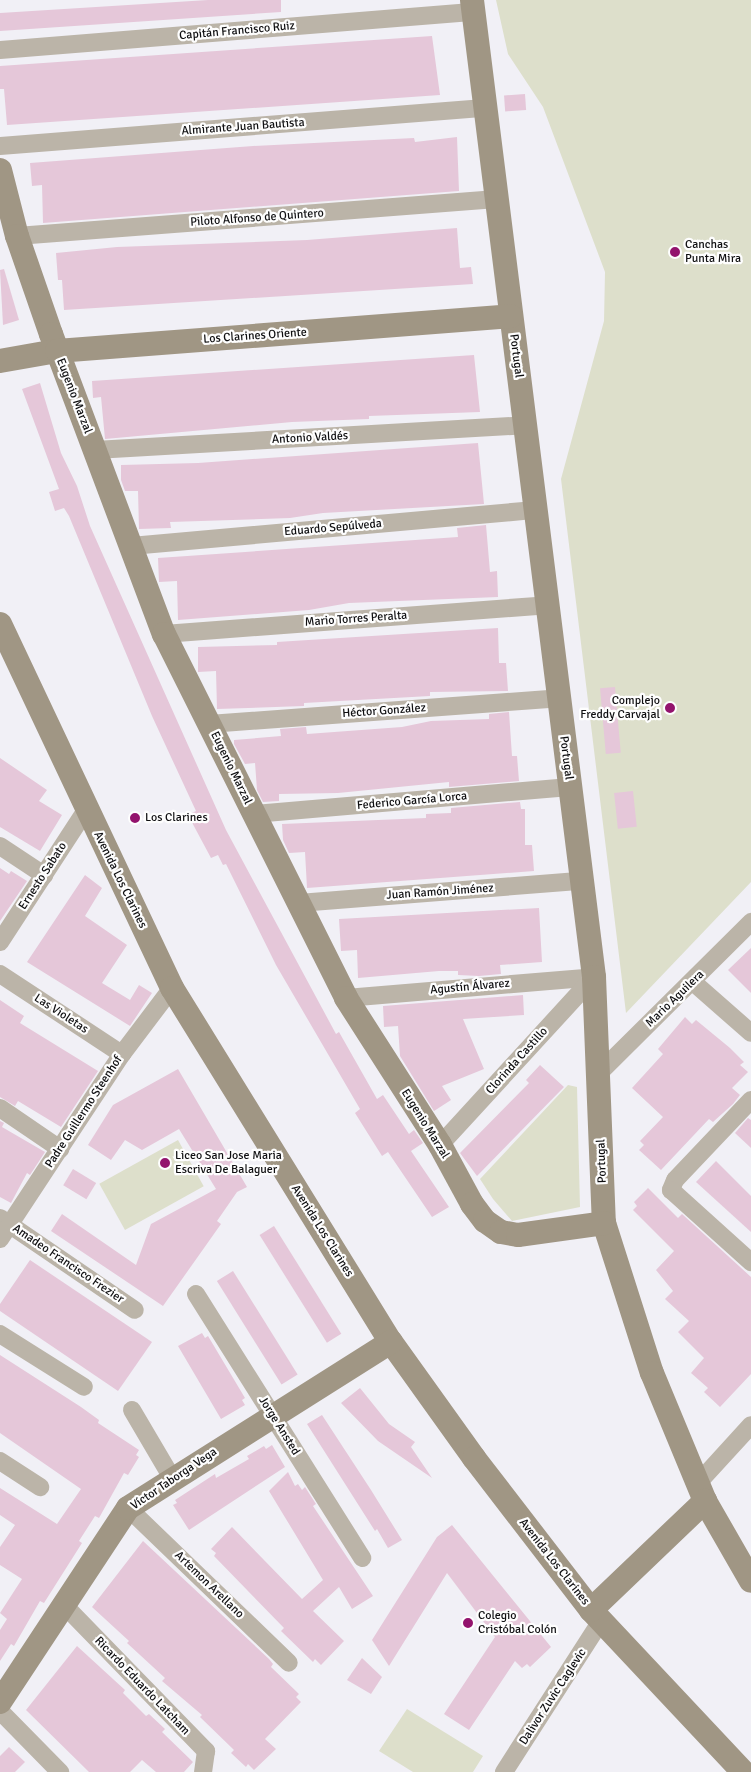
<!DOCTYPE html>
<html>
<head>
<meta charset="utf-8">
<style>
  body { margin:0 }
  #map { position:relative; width:751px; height:1772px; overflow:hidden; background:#f1f0f6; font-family:Signika,sans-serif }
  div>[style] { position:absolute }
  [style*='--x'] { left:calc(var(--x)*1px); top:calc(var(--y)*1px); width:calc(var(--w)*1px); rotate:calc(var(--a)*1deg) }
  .green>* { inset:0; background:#dddfcb; transform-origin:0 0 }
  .building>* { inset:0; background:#e5c7d9; transform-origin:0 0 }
  .street>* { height:18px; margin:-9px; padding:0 9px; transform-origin:9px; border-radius:9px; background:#bbb4a8 }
  .secondary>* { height:24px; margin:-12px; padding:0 12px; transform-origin:12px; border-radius:12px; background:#a09684 }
  .dots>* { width:14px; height:14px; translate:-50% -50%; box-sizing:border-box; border:2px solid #fefefe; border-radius:50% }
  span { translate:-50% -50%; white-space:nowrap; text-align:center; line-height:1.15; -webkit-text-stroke:4.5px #fefefe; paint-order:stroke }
  .street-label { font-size:12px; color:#0f0f11 }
  .poi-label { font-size:12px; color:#0f0f11 }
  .left { translate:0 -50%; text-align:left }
  .right { translate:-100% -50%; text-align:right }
</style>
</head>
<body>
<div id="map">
  <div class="green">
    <div style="clip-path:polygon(496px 0,751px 0,751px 882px,626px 1013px,561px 479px,604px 321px,605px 272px,543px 107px,508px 54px)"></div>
    <div style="clip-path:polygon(568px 1085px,577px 1087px,580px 1207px,512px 1221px,493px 1199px,480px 1179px)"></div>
    <div style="left:178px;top:1140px;width:53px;height:90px;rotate:61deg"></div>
    <div style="clip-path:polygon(407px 1709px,483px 1756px,473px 1772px,413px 1772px,379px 1751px)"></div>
  </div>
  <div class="building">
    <div style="clip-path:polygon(208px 0,281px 0,281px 12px,0 31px,0 13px)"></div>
    <div style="clip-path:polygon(432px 36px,440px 95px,7px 125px,4px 89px,0 89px,0 66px)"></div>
    <div style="left:525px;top:94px;width:16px;height:21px;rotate:86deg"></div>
    <div style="clip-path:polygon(457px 137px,459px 191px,43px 223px,42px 185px,32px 186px,30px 163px,253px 146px,414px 138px,415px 142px)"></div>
    <div style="clip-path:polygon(457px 228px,460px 268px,471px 267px,473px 284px,64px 310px,62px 280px,58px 280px,56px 253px,117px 247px,307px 240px)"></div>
    <div style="clip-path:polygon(4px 269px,19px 320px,3px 325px,0 270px)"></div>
    <div style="clip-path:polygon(474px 355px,480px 412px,369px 416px,369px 419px,292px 422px,105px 439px,101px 397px,93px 398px,92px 381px)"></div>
    <div style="clip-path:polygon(40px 383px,61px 453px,77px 486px,90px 526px,226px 830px,336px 1034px,339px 1032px,377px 1099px,383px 1095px,409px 1134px,414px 1130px,423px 1143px,411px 1151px,449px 1207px,432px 1217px,388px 1152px,382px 1156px,355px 1113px,360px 1109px,276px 965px,226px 864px,223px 865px,218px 855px,211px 858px,188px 815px,196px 811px,152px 716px,69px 516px,64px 508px,55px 511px,49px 492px,59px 489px,22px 389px)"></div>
    <div style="clip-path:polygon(478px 443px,484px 504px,323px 513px,290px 518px,170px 522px,171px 528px,139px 529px,138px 491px,125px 491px,121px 480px,121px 465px,198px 463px)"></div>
    <div style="clip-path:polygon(486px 525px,490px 572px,497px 571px,498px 597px,349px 603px,309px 610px,178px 620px,177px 581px,159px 582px,158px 558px,458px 537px,457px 528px)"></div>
    <div style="clip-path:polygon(498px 628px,499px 663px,506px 663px,508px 691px,430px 692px,430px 696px,304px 703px,304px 706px,217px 709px,216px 671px,198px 672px,198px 647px,277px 645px,277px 642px)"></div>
    <div style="left:615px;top:687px;width:66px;height:15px;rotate:85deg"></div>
    <div style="clip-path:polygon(509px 712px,512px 756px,517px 756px,519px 781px,449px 787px,449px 782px,338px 793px,279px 794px,279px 801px,263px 802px,257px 790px,255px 763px,245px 764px,234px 744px,234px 740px,281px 736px,280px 729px,306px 727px,307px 734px,402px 727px,431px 721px,489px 719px,489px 714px)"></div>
    <div style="clip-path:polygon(0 758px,47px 790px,39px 801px,62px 815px,40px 851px,0 827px)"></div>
    <div style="left:633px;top:791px;width:36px;height:19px;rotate:84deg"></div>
    <div style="clip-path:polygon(520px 802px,521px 809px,525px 809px,525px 845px,532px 845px,534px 871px,307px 888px,305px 852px,289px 853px,283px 840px,282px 824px,426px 818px,426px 814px,451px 813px,451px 808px)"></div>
    <div style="clip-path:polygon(0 868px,9px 874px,11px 871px,27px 881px,0 921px)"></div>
    <div style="clip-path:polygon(85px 875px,102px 888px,85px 916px,127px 945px,102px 983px,130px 1000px,139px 985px,152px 993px,130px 1026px,27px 962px)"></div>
    <div style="clip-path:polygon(539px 908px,542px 962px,500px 965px,501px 974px,479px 976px,458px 975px,458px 971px,439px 971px,358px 978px,357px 950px,341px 951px,339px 919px)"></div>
    <div style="clip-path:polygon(751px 948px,751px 993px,728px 970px)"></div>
    <div style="clip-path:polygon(523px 995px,524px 1015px,463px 1019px,484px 1069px,442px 1086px,451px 1100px,434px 1111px,400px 1056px,398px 1026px,384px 1027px,383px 1006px)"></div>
    <div style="clip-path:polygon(0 1000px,24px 1016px,20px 1023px,98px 1071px,61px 1127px,18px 1101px,15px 1106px,0 1097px)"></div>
    <div style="clip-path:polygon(685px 1017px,692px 1024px,696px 1020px,730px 1048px,744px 1062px,740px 1065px,748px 1072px,732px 1088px,740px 1095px,733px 1104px,713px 1122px,709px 1119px,661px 1170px,639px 1150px,644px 1145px,640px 1141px,663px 1117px,632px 1088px,663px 1054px,658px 1049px)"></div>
    <div style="clip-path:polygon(540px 1065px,564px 1087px,477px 1176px,460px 1153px,529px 1083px,526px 1080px)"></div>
    <div style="clip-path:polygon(178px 1069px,247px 1187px,237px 1192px,217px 1221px,221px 1224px,163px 1306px,51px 1231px,62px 1214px,136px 1265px,151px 1224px,216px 1189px,179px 1129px,142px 1150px,125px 1140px,111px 1160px,88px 1145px,113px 1105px)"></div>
    <div style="clip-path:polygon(748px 1118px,751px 1120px,751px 1148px,735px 1133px)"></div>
    <div style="clip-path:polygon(0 1121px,4px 1123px,2px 1127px,45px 1152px,30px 1175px,27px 1173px,11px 1203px,0 1197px)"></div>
    <div style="clip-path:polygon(716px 1161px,751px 1196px,751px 1232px,696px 1182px)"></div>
    <div style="left:73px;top:1169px;width:27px;height:19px;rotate:31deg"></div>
    <div style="clip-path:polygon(648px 1188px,678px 1218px,682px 1214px,751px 1277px,751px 1374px,720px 1407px,704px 1392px,708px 1388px,691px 1373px,704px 1358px,678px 1332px,689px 1321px,665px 1299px,673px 1291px,656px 1270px,674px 1251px,633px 1210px,637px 1206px,634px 1202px)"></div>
    <div style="left:274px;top:1226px;width:127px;height:17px;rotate:58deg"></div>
    <div style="clip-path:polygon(30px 1260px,152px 1342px,118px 1391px,0 1311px,0 1304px)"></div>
    <div style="left:233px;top:1271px;width:122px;height:19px;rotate:58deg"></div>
    <div style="clip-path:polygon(202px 1333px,205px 1338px,208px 1336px,245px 1398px,242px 1400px,245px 1405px,221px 1419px,178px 1346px)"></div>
    <div style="clip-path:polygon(0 1355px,81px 1407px,99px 1420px,98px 1423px,139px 1450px,136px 1455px,139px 1457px,128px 1475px,124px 1473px,99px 1518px,95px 1516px,79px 1541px,82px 1543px,44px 1603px,40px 1601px,14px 1646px,11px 1644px,0 1661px,0 1630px,7px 1619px,0 1613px,22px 1579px,0 1565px,0 1547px,15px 1525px,0 1515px,0 1488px,57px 1524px,81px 1489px,0 1433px)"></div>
    <div style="clip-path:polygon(360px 1388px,389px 1424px,415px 1442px,411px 1447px,432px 1478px,378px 1441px,341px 1403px)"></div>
    <div style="clip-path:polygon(322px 1415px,371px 1490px,402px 1540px,388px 1548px,377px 1529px,375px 1531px,307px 1424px)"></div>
    <div style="clip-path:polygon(272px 1445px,285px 1467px,189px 1530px,173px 1505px,177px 1503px,175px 1500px,215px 1474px,216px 1478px,249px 1459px,247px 1456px,264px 1446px,266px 1449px)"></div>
    <div style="clip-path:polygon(288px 1472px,295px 1486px,298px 1484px,302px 1490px,305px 1487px,316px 1504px,313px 1506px,373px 1596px,352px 1609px,339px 1587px,313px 1611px,344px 1641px,321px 1665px,315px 1659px,313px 1662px,281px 1631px,284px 1628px,214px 1556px,216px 1553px,211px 1549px,232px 1527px,302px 1599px,323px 1580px,269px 1491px)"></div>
    <div style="clip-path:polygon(452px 1525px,551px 1647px,530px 1667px,527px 1664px,522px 1668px,515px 1661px,469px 1730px,444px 1714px,495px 1637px,447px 1573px,389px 1666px,372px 1640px,437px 1537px)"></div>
    <div style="clip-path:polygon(143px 1541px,269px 1659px,273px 1664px,271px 1667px,299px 1694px,296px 1697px,301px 1702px,265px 1739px,276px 1749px,254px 1770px,248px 1764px,246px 1767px,231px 1753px,234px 1750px,200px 1717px,202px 1715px,162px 1681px,165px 1678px,127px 1643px,129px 1641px,92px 1607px)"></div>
    <div style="clip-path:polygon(77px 1646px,125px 1690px,123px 1693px,146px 1716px,149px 1714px,165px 1729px,162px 1732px,193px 1762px,184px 1772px,156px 1772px,142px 1760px,130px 1772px,89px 1772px,26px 1710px)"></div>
    <div style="clip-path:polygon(362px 1658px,382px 1677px,371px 1694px,347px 1680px)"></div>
    <div style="clip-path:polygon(9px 1747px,25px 1762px,15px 1772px,0 1772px,0 1756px)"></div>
  </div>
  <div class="street">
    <div style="--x:0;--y:50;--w:476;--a:-4.6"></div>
    <div style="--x:0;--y:146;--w:486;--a:-4.5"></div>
    <div style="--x:17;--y:236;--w:481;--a:-4.4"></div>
    <div style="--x:95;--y:450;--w:431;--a:-3.3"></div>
    <div style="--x:131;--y:546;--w:406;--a:-5.1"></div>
    <div style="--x:164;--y:634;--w:384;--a:-4.3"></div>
    <div style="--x:209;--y:724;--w:351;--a:-4.2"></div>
    <div style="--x:254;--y:814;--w:317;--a:-4.9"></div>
    <div style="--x:0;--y:846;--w:53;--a:33.4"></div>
    <div style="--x:299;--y:903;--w:283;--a:-4.5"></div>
    <div style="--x:0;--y:942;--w:158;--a:-56.9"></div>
    <div style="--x:0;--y:974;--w:146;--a:33.3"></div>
    <div style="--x:693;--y:982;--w:77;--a:41.3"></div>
    <div style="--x:346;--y:998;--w:249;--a:-4.8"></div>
    <div style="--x:598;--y:1074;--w:216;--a:-44.8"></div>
    <div style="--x:751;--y:1100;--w:110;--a:133.5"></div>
    <div style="--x:675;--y:1180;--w:11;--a:112"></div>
    <div style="--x:671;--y:1190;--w:108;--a:42"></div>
    <div style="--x:0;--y:1108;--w:73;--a:34.3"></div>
    <div style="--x:440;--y:1145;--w:228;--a:-47.5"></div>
    <div style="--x:0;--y:1218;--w:163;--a:34.3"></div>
    <div style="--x:0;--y:1239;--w:222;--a:-56.6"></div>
    <div style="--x:122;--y:1054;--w:83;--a:-52.9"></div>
    <div style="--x:196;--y:1294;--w:312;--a:57.8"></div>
    <div style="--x:0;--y:1334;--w:99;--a:32.2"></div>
    <div style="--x:132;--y:1410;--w:79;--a:59.5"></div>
    <div style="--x:0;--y:1461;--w:48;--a:33"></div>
    <div style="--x:699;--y:1482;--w:77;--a:-47.6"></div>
    <div style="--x:128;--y:1508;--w:223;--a:43.9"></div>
    <div style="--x:64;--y:1605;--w:204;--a:45.8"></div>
    <div style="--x:206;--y:1751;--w:21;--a:98"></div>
    <div style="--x:0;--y:1711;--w:86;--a:45.5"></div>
    <div style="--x:504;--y:1772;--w:179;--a:-57.3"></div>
  </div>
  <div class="secondary">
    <div style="--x:472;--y:0;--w:985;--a:82.88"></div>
    <div style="--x:594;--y:977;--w:246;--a:87.7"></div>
    <div style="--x:604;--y:1223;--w:157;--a:72.3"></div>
    <div style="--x:652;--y:1373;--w:139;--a:67.5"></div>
    <div style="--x:705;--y:1501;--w:92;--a:60.1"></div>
    <div style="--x:0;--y:170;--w:68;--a:75.6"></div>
    <div style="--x:17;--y:236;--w:104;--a:70.9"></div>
    <div style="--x:51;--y:334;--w:321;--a:69.4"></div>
    <div style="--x:164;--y:634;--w:407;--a:63.4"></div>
    <div style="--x:346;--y:998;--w:174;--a:57.4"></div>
    <div style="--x:440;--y:1145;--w:67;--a:61.5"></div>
    <div style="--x:472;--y:1204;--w:21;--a:53"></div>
    <div style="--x:485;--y:1221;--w:19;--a:35"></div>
    <div style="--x:501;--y:1232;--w:17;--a:10"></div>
    <div style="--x:518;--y:1235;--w:87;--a:-7.9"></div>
    <div style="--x:0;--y:361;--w:58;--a:-10"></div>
    <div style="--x:57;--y:351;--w:455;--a:-4.4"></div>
    <div style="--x:0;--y:624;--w:403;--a:64.7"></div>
    <div style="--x:172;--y:988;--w:416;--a:58.3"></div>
    <div style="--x:391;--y:1342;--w:143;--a:54.4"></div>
    <div style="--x:474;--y:1458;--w:192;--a:52.4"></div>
    <div style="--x:591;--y:1610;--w:222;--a:46.8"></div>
    <div style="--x:591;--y:1610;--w:158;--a:-43.7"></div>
    <div style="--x:0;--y:1702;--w:232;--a:-56.6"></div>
    <div style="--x:128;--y:1508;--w:311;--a:-32.3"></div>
  </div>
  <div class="dots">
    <div style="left:675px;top:252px;background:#93136d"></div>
    <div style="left:670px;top:708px;background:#93136d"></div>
    <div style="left:135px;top:818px;background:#93136d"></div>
    <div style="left:165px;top:1163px;background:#93136d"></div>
    <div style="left:468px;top:1623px;background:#93136d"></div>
  </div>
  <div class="street-label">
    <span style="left:237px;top:31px;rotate:-5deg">Capitán Francisco Ruiz</span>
    <span style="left:243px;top:127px;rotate:-4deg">Almirante Juan Bautista</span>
    <span style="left:257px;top:218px;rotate:-4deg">Piloto Alfonso de Quintero</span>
    <span style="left:255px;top:336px;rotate:-4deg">Los Clarines Oriente</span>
    <span style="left:516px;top:356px;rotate:83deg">Portugal</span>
    <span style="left:74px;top:396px;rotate:69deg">Eugenio Marzal</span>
    <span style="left:310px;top:438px;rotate:-3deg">Antonio Valdés</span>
    <span style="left:333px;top:528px;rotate:-5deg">Eduardo Sepúlveda</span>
    <span style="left:356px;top:619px;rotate:-4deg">Mario Torres Peralta</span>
    <span style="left:384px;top:711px;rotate:-4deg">Héctor González</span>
    <span style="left:566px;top:758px;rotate:83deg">Portugal</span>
    <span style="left:231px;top:768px;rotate:64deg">Eugenio Marzal</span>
    <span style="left:412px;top:801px;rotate:-5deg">Federico García Lorca</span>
    <span style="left:43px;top:876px;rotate:-57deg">Ernesto Sabato</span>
    <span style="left:120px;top:880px;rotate:64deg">Avenida Los Clarines</span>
    <span style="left:440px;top:892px;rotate:-4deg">Juan Ramón Jiménez</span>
    <span style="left:470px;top:987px;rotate:-5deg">Agustín Álvarez</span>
    <span style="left:675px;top:999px;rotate:-44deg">Mario Aguilera</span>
    <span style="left:61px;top:1014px;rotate:33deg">Las Violetas</span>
    <span style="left:517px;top:1061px;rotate:-48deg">Clorinda Castillo</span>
    <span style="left:84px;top:1112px;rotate:-57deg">Padre Guillermo Steenhof</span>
    <span style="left:425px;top:1124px;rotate:58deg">Eugenio Marzal</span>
    <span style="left:602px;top:1161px;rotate:-92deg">Portugal</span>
    <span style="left:322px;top:1231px;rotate:58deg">Avenida Los Clarines</span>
    <span style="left:68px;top:1264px;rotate:34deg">Amadeo Francisco Frezier</span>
    <span style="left:279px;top:1426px;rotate:58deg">Jorge Ansted</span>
    <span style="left:174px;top:1479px;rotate:-34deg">Víctor Taborga Vega</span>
    <span style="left:554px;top:1562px;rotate:52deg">Avenida Los Clarines</span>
    <span style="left:209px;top:1585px;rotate:44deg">Artemon Arellano</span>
    <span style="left:142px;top:1686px;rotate:46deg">Ricardo Eduardo Latcham</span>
    <span style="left:553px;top:1697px;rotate:-57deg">Dalivor Zuvic Caglevic</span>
  </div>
  <div class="poi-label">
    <span class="left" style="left:685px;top:252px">Canchas<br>Punta Mira</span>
    <span class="right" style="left:660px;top:708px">Complejo<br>Freddy Carvajal</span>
    <span class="left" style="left:145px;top:818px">Los Clarines</span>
    <span class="left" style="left:175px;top:1163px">Liceo San Jose Maria<br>Escriva De Balaguer</span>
    <span class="left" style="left:478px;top:1623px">Colegio<br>Cristóbal Colón</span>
  </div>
</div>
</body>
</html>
